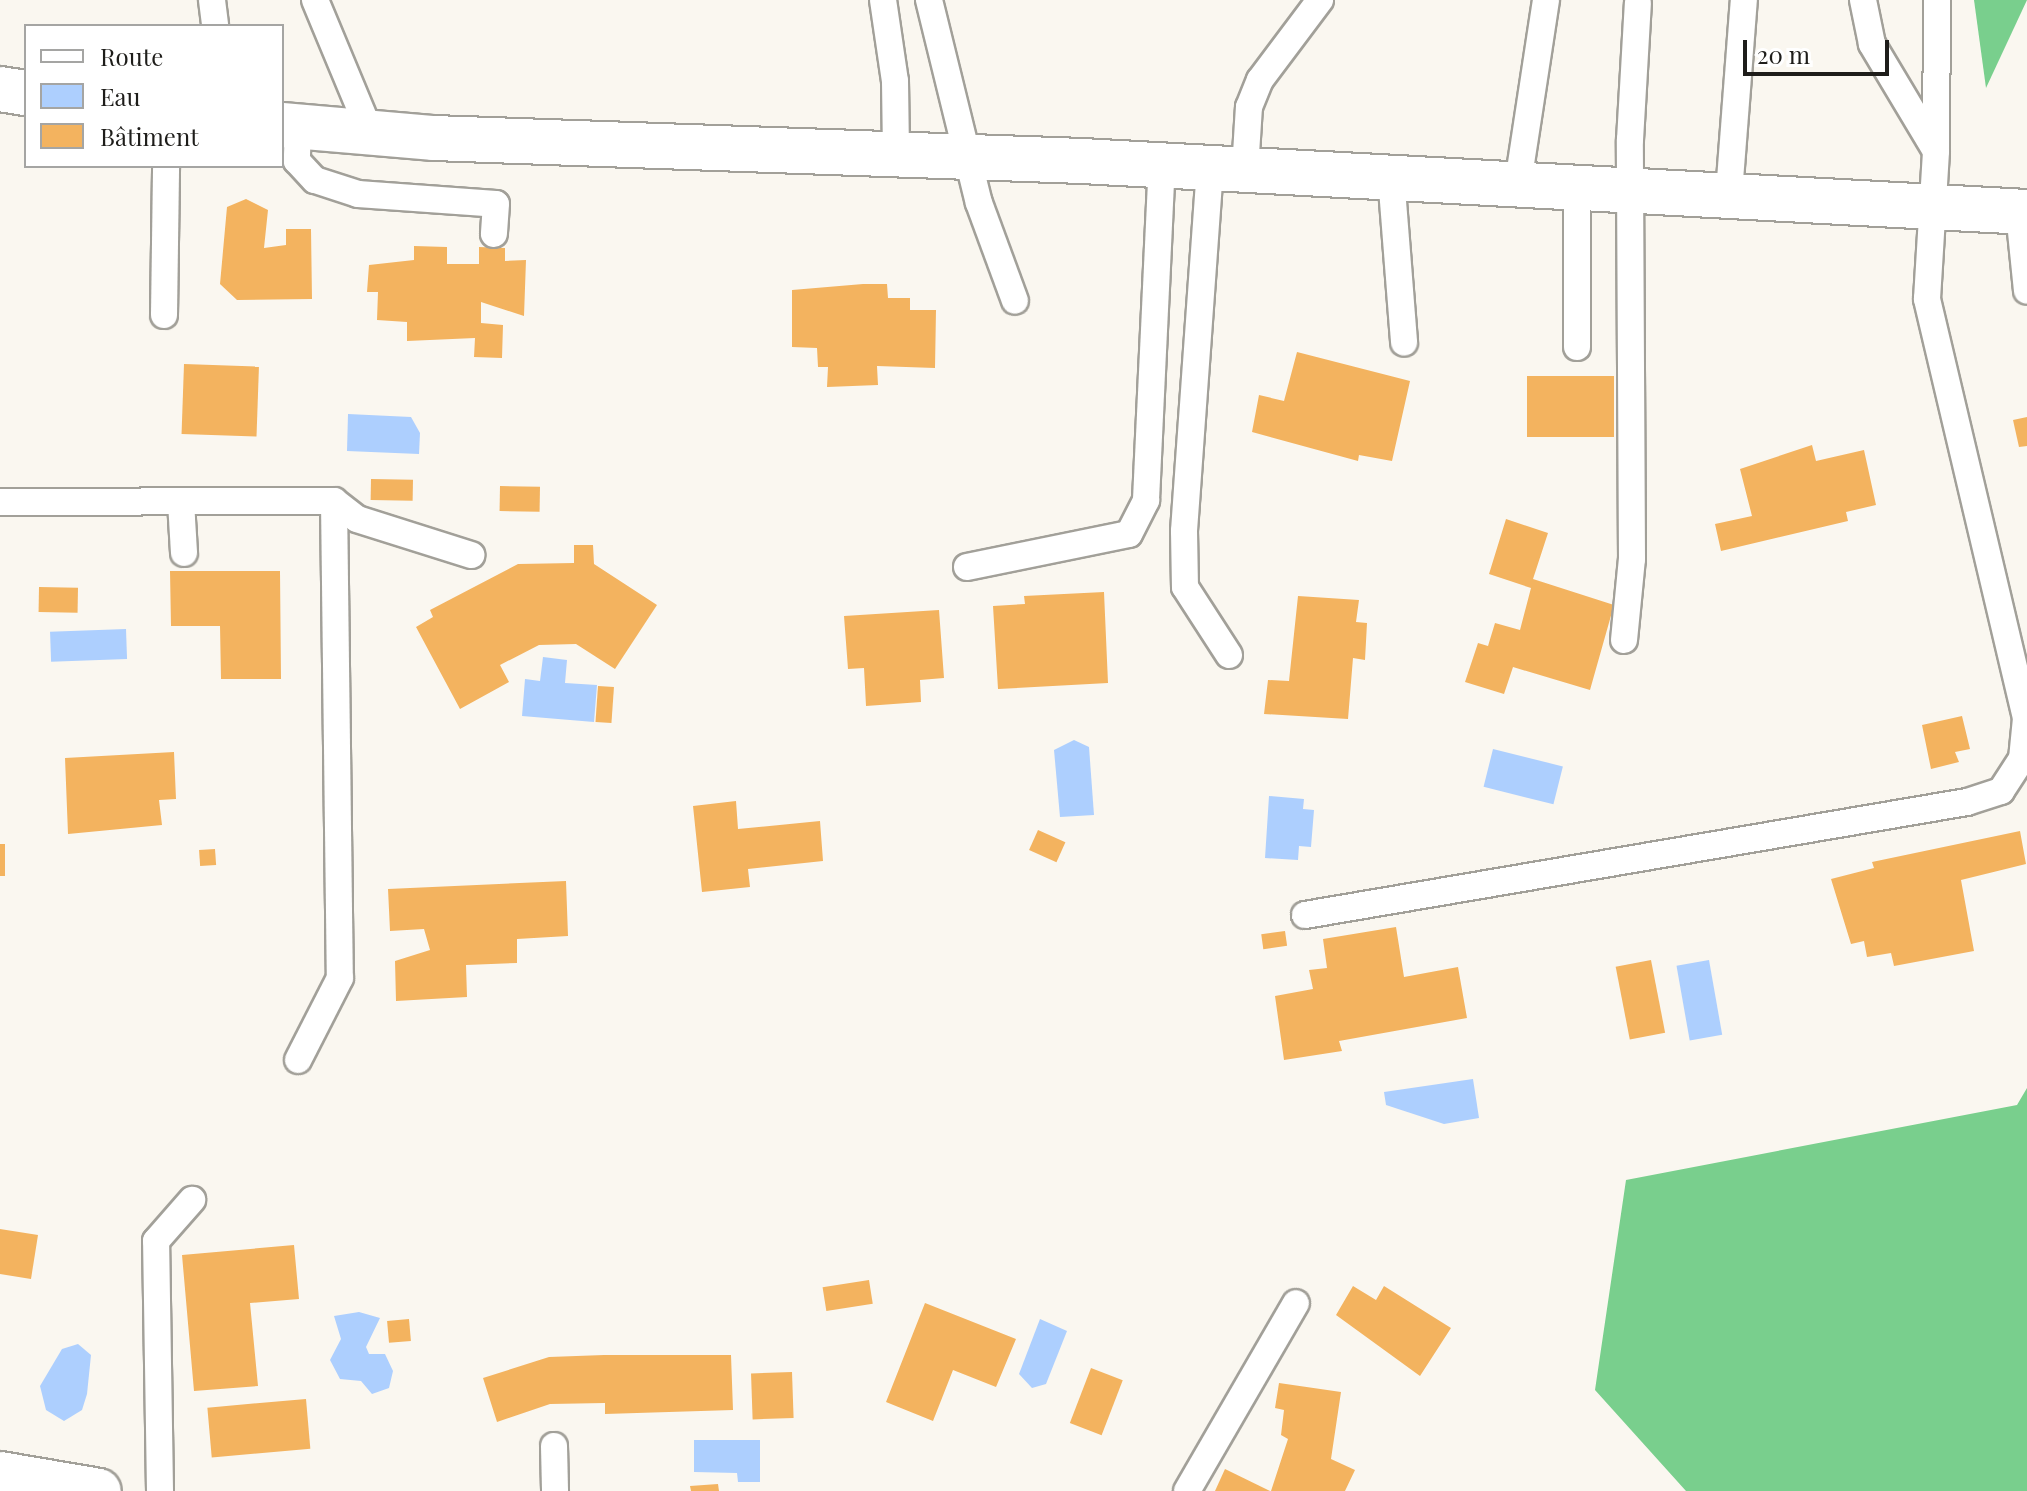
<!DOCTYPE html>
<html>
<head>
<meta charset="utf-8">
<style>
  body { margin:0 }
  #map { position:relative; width:2027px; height:1491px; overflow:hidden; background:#faf7f0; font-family:"Playfair Display",serif }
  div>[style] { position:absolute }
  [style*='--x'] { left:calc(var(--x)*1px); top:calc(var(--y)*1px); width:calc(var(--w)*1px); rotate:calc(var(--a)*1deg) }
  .forest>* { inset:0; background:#79cf8d }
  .water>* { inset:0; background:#adcffe; transform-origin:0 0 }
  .building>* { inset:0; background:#f3b35f; transform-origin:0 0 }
  .roads { filter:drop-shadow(2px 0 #a2a099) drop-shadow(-2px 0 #a2a099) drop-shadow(0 2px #a2a099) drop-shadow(0 -2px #a2a099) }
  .lane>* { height:26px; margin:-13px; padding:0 13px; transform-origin:13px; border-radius:13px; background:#fff }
  .street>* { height:44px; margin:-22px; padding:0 22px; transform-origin:22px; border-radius:22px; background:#fff }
  .secondary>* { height:44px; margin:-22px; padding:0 22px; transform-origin:22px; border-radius:22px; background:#fff }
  span { translate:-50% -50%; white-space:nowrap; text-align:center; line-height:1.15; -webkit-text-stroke:6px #fff; paint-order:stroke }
  .legend { position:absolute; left:24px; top:24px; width:260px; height:144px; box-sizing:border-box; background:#fff; border:2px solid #a5a5a3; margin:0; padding:10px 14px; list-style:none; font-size:24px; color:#1e1d1a }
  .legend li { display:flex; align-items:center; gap:16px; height:40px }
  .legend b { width:40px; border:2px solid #a5a5a3 }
  .scale { position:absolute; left:1743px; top:40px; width:146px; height:36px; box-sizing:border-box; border:4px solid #1e1d1a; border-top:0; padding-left:10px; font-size:24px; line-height:28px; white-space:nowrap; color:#1e1d1a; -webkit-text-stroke:6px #fff; paint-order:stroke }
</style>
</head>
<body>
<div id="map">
  <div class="forest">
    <div style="clip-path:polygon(1974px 0,2027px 0,1986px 88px)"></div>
    <div style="clip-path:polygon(2027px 1088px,2027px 1491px,1686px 1491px,1595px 1390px,1626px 1180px,2017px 1105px)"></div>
  </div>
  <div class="water">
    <div style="clip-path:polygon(348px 414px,411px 417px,420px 433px,419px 454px,347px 451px)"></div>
    <div style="left:126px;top:629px;width:30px;height:76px;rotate:88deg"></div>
    <div style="clip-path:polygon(543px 657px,567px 660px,565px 683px,597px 685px,594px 722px,522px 716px,525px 679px,540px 681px)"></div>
    <div style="clip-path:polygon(1074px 740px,1089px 747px,1094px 815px,1060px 817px,1054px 750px)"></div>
    <div style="left:1493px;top:749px;width:72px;height:39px;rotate:14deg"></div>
    <div style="clip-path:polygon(1269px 796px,1304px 799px,1303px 809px,1314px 810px,1311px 847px,1299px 846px,1298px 860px,1265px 858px)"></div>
    <div style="left:1709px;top:960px;width:76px;height:33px;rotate:80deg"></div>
    <div style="clip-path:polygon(1473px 1079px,1479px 1118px,1444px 1124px,1386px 1105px,1384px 1092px)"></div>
    <div style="clip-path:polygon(359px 1312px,380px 1318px,366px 1347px,369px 1354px,385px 1354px,393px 1371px,389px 1388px,372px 1394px,361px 1381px,340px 1379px,330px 1360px,341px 1339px,334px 1316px)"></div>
    <div style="clip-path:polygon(1040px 1319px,1067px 1331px,1046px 1384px,1032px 1388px,1019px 1374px)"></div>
    <div style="clip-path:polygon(78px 1344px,91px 1355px,87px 1394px,82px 1410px,64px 1421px,46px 1410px,40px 1386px,62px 1349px)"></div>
    <div style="clip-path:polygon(694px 1440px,760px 1440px,760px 1482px,738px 1482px,737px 1473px,694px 1472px)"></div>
  </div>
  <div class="building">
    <div style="clip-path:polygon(246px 199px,268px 210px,264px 248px,286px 245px,286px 229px,311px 229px,312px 299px,237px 300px,220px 284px,227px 207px)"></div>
    <div style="clip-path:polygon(414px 246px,447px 247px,447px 264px,479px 264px,479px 247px,505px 248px,505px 261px,526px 260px,524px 316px,481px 302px,481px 323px,503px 325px,502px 358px,474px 357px,475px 338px,407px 341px,407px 322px,377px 320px,378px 292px,367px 292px,369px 265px,414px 260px)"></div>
    <div style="clip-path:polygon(863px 284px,887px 284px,888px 298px,910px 298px,910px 310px,936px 310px,935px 368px,877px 366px,878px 385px,827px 387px,828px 367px,818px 367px,817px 348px,792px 347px,792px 290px)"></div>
    <div style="clip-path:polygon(1297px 352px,1410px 381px,1392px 461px,1359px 455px,1358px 461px,1252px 432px,1259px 395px,1284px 401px)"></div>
    <div style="left:184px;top:364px;width:75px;height:70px;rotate:2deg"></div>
    <div style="left:1614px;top:376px;width:61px;height:87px;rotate:90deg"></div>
    <div style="clip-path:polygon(2027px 417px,2027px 446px,2019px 447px,2013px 420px)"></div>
    <div style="clip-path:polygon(1812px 445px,1816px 461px,1864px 450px,1876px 505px,1846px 512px,1848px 521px,1721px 551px,1715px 524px,1752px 516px,1740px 469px)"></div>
    <div style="left:371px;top:479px;width:42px;height:21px;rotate:1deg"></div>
    <div style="left:500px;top:486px;width:40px;height:25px;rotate:1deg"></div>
    <div style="clip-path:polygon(1506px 519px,1548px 533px,1533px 579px,1614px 605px,1590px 690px,1513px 667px,1504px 694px,1465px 682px,1478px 643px,1488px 646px,1495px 623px,1520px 630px,1531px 588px,1489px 574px)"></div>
    <div style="clip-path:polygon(574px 545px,593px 545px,594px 564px,657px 605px,615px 669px,576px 644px,539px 645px,500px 665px,509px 682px,460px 709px,416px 627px,433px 617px,430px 610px,518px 564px,574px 563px)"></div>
    <div style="clip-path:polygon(170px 571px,280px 571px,281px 679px,221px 679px,220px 626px,171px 626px)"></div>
    <div style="left:39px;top:587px;width:39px;height:25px;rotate:1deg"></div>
    <div style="clip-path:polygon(1104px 592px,1108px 683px,998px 689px,993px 606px,1025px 604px,1024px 596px)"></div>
    <div style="clip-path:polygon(1298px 596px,1359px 600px,1356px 622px,1367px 623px,1365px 660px,1353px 658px,1348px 719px,1264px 714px,1268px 680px,1289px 681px)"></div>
    <div style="clip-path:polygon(939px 610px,944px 678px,920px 680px,921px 702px,866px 706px,864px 668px,848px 669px,844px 616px)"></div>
    <div style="left:598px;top:686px;width:16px;height:36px;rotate:4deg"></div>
    <div style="clip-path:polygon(1962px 716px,1970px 749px,1955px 752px,1959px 762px,1931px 769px,1922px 725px)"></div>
    <div style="clip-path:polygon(174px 752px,176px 799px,159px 800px,162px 825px,68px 834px,65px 758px)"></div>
    <div style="clip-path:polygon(736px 801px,738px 829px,820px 821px,823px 861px,748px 869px,750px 887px,702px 892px,693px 806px)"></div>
    <div style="left:1038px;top:830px;width:30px;height:22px;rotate:24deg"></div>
    <div style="clip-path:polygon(2020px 831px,2026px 864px,1961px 880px,1974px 951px,1894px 966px,1891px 953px,1867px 957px,1864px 941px,1851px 944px,1831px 879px,1874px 868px,1872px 862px)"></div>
    <div style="left:0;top:844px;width:5px;height:32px"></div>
    <div style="left:215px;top:849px;width:16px;height:16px;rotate:86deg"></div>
    <div style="clip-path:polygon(566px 881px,568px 936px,517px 939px,517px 963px,466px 965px,467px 997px,396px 1001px,395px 961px,430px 950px,424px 929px,390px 931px,388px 889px)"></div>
    <div style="clip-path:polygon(1396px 927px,1404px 977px,1458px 967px,1467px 1018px,1339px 1041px,1342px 1051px,1284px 1060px,1275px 996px,1313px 989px,1309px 970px,1327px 968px,1323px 939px)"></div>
    <div style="left:1285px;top:931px;width:15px;height:24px;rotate:82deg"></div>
    <div style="left:1651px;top:960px;width:74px;height:36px;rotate:79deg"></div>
    <div style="clip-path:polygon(0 1229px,38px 1235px,31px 1279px,0 1274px)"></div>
    <div style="clip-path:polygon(294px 1245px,299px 1299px,250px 1303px,258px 1386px,194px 1391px,182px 1255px)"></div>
    <div style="left:869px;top:1280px;width:24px;height:47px;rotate:81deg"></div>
    <div style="clip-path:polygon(1353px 1286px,1376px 1300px,1384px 1286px,1451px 1328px,1420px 1376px,1336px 1315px)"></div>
    <div style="clip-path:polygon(925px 1303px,1016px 1339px,996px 1387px,953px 1370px,933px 1421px,886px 1402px)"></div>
    <div style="left:409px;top:1319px;width:22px;height:22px;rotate:85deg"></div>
    <div style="clip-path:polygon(604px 1355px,731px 1355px,733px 1410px,605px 1414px,605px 1403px,550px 1404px,497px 1422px,483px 1378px,549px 1357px)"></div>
    <div style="left:1091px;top:1368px;width:34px;height:59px;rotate:21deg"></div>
    <div style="left:792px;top:1372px;width:46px;height:41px;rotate:88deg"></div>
    <div style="clip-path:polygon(1279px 1383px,1341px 1392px,1331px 1459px,1355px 1470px,1345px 1491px,1271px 1491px,1288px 1439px,1281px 1435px,1284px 1410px,1275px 1408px)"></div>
    <div style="left:306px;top:1399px;width:50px;height:99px;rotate:85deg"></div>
    <div style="clip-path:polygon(1225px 1469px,1270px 1491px,1215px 1491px)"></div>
    <div style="clip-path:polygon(718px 1484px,719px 1491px,691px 1491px,690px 1486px)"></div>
  </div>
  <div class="roads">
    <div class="lane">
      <div style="--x:212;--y:0;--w:26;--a:83"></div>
      <div style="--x:315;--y:0;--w:143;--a:67.4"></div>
      <div style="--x:883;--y:0;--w:82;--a:81.6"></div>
      <div style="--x:895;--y:81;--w:74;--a:89.2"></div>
      <div style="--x:929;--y:0;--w:209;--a:76.2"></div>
      <div style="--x:979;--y:203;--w:104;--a:69.8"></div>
      <div style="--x:298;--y:126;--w:35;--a:92"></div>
      <div style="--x:297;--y:161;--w:26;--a:47"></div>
      <div style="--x:315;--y:180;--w:45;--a:18"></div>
      <div style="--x:358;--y:194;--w:138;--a:4.1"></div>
      <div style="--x:496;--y:204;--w:30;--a:94"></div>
      <div style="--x:1936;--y:147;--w:147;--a:-89.6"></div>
      <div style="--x:1210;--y:168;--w:364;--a:94.1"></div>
      <div style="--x:1184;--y:531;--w:56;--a:89"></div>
      <div style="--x:1185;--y:587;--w:81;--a:57.1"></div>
      <div style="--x:1245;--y:170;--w:63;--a:-86.4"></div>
      <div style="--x:1249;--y:107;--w:29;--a:-68"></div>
      <div style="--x:1260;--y:80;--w:100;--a:-53.1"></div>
      <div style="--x:1391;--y:176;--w:167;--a:85.5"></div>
      <div style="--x:1518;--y:183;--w:185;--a:-81.3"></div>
      <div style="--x:1729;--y:193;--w:194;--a:-85.6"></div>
      <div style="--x:2019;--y:212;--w:79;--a:84.2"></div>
      <div style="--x:164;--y:315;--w:149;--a:-89.2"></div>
      <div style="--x:1577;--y:347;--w:161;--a:-90"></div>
      <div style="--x:334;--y:501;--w:29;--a:38"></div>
      <div style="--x:357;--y:519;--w:120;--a:17.5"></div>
      <div style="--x:0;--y:502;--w:334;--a:-0.2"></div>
      <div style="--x:334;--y:501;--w:477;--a:89.3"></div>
      <div style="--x:340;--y:978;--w:92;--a:117.1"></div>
      <div style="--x:181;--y:502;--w:51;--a:86.6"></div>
      <div style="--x:967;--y:567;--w:165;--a:-11.5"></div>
      <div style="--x:1129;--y:534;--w:38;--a:-63"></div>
      <div style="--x:1146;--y:500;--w:334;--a:-87.3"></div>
      <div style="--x:1624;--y:640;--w:81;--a:-84.4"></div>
      <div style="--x:1632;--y:559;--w:419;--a:-90.3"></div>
      <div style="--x:1630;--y:140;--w:137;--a:-86.7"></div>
      <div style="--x:1305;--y:915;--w:672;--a:-9.69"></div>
      <div style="--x:1967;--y:802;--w:36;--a:-18"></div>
      <div style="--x:2001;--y:791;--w:38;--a:-57"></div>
      <div style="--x:2022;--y:759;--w:41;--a:-84.4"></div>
      <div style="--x:2026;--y:718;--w:431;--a:-103.3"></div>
      <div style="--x:1927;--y:299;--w:148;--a:-86.5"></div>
      <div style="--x:1936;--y:151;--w:125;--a:-120.9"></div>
      <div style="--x:1872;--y:44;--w:45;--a:-101.6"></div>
      <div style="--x:554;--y:1446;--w:45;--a:88.7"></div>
      <div style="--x:160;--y:1491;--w:250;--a:-90.9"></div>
      <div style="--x:156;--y:1241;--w:55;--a:-48.7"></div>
      <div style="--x:1187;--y:1491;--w:217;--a:-59.9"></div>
    </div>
    <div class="street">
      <div style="--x:0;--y:1474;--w:100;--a:9.7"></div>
    </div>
    <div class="secondary">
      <div style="--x:0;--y:89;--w:26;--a:9"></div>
      <div style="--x:282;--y:125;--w:153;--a:4.9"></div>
      <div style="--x:434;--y:138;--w:648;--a:2.03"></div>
      <div style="--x:1082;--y:161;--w:946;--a:3.09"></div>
    </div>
  </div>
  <ul class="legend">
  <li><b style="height:10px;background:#fff"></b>Route</li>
  <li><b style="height:22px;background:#adcffe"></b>Eau</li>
  <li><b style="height:22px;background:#f3b35f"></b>Bâtiment</li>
  </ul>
  <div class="scale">20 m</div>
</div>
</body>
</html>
